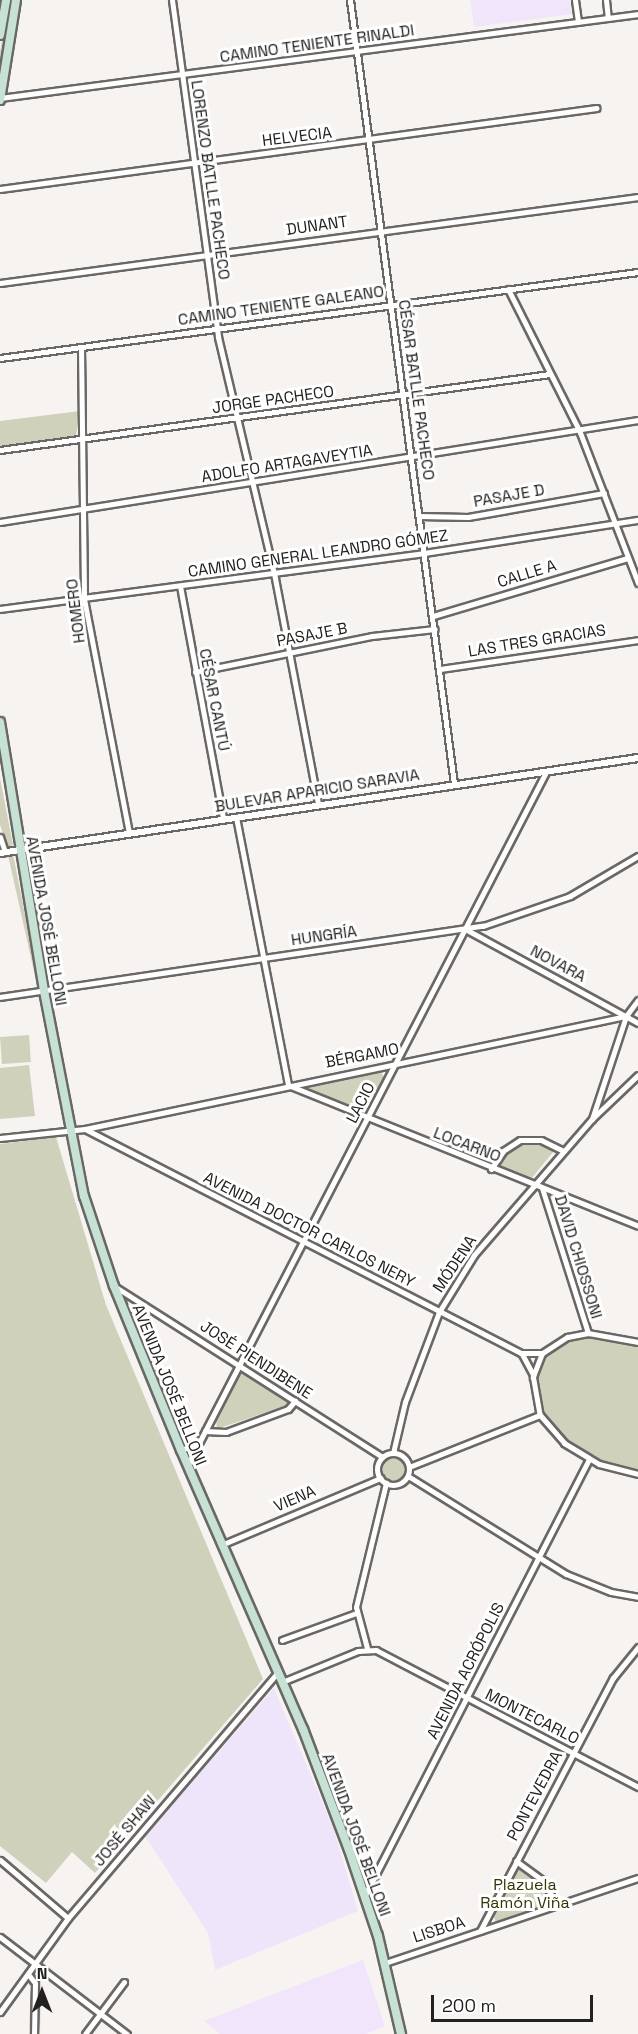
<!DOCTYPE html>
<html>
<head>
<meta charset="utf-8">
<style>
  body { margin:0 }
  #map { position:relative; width:638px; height:2034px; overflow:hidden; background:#f7f3f1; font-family:"Space Grotesk",sans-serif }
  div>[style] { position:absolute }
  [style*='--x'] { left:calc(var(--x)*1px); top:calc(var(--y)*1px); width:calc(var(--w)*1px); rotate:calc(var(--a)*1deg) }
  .industrial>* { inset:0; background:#efe5fb }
  .education>* { inset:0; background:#f0e5fa }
  .green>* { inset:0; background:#cfd1ba; transform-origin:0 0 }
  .round { border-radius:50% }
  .roads { filter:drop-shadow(2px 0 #6a6765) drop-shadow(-2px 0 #6a6765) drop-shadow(0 2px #6a6765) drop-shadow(0 -2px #6a6765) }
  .minor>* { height:5px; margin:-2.5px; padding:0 2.5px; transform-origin:2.5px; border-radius:2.5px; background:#fff }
  .minor>.ring { margin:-2.5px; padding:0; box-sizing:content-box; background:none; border:5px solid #fff; border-radius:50% }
  .tertiary>* { height:6px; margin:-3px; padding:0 3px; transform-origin:3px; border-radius:3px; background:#fff }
  .secondary>* { height:8px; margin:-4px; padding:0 4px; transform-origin:4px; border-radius:4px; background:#c5e2d4 }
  span { translate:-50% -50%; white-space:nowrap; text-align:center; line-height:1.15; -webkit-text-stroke:6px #fff; paint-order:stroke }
  .street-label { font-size:16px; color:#222120 }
  .park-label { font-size:16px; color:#343600 }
  .north { position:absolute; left:12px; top:1962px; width:60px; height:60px; -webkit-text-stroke:4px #fff; paint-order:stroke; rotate:0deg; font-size:16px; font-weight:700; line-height:24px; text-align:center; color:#222120 }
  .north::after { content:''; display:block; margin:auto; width:21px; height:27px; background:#222120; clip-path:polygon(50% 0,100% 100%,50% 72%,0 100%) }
  .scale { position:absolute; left:431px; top:1995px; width:162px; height:27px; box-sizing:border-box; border:3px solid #222120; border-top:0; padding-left:8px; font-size:18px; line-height:21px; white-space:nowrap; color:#222120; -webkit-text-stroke:4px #fff; paint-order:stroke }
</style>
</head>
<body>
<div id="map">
  <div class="industrial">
    <div style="clip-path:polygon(274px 1688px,334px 1830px,358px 1911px,215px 1970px,208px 1933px,145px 1836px)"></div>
  </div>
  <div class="education">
    <div style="clip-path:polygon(470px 0,570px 0,572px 14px,474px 27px)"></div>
    <div style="clip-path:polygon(363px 1960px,385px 2026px,366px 2034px,220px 2034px,204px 2021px)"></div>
  </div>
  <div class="green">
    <div style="clip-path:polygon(9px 0,14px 0,0 80px,0 52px)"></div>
    <div style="clip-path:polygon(80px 411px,76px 436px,0 446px,0 421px)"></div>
    <div style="clip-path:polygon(0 778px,13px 845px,8px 848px,0 825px)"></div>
    <div style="clip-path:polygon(13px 854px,38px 980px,37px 985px,8px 855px)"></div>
    <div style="left:29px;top:1035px;width:27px;height:29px;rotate:86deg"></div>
    <div style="clip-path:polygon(29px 1065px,35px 1116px,0 1119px,0 1068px)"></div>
    <div style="clip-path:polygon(379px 1070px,384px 1077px,365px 1112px,309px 1092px,310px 1084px)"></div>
    <div style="clip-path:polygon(56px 1137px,106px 1305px,263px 1679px,95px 1873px,72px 1852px,46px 1883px,0 1846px,0 1144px)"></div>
    <div style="clip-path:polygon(526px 1141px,546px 1144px,554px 1151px,531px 1179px,501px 1168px,498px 1163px,503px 1153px)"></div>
    <div style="clip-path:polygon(597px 1336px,638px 1345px,638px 1471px,609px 1465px,576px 1449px,551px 1427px,541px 1410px,535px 1373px,544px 1354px,571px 1338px)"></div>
    <div style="clip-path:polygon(242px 1372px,287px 1399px,287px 1405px,217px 1429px,216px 1419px)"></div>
    <div class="round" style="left:380px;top:1456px;width:26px;height:26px"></div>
    <div style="clip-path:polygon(518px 1869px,526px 1870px,540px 1882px,549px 1904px,496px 1923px,493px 1913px)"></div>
    <div style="clip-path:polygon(35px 1970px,41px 1970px,40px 2034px,29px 2034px,31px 1982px,27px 1979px)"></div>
  </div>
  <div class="roads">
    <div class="minor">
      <div style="--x:172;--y:0;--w:340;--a:82.2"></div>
      <div style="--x:218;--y:337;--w:243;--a:76.7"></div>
      <div style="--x:274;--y:573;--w:235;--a:79.2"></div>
      <div style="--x:350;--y:0;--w:791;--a:82.44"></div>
      <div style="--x:575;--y:0;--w:22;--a:82"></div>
      <div style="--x:606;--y:0;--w:18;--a:84"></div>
      <div style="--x:0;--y:98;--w:644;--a:-7.5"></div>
      <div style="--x:0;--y:189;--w:602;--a:-7.73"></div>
      <div style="--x:0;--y:283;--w:644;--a:-7.68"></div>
      <div style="--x:508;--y:289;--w:158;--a:63.3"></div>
      <div style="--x:579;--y:430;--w:164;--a:68.9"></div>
      <div style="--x:81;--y:347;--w:252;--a:89.3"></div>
      <div style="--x:84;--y:599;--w:237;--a:79.1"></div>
      <div style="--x:0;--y:358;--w:644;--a:-7.68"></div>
      <div style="--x:0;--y:450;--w:555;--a:-7.87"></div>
      <div style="--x:419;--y:516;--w:49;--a:1.2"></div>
      <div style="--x:468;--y:517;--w:138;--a:-10"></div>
      <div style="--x:0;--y:522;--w:646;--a:-9.08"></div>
      <div style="--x:180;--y:586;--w:237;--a:79.5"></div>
      <div style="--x:0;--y:609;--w:428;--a:-7.5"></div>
      <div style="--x:424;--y:553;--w:217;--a:-8.8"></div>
      <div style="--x:433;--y:616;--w:203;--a:-16.6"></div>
      <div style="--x:440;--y:669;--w:200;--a:-8.3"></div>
      <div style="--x:195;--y:672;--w:181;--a:-11.5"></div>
      <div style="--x:372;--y:636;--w:63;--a:-6.3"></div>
      <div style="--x:236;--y:817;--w:273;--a:79"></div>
      <div style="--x:288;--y:1085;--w:377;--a:21.9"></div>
      <div style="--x:0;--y:837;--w:16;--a:72"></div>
      <div style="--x:465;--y:929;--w:197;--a:28.5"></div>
      <div style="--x:0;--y:997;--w:488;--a:-8.4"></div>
      <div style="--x:483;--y:926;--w:92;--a:-19"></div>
      <div style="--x:570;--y:896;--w:79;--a:-30.5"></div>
      <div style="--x:593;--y:1118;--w:62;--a:-43.7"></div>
      <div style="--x:85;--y:1129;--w:490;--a:27.2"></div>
      <div style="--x:521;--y:1353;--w:21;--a:0"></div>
      <div style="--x:0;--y:1138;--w:85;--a:-6"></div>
      <div style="--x:85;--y:1129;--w:553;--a:-11.8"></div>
      <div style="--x:626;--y:1016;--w:20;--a:-53"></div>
      <div style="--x:491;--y:1169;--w:22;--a:-56"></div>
      <div style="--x:503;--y:1151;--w:20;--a:-33"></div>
      <div style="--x:520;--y:1140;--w:21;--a:0"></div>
      <div style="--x:541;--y:1140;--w:25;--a:26"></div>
      <div style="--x:542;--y:1188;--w:152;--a:72.4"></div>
      <div style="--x:114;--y:1286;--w:318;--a:32.5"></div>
      <div style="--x:638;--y:1342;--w:51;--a:-169.8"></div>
      <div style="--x:588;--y:1333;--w:21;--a:169"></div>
      <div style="--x:567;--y:1337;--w:30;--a:147"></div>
      <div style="--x:542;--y:1353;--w:26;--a:111"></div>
      <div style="--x:533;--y:1377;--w:39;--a:80"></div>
      <div style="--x:540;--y:1415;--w:37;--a:49"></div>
      <div style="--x:564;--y:1443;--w:41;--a:31"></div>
      <div style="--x:599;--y:1464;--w:40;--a:14.4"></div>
      <div style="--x:522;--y:1354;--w:24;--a:62"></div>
      <div style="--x:205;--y:1431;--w:21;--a:3"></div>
      <div style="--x:226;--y:1432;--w:66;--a:-20.4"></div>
      <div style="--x:288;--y:1409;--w:11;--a:-49"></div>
      <div style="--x:181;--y:1450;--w:17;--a:-21"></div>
      <div class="ring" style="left:377px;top:1453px;width:27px;height:27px"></div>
      <div style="--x:393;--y:1453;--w:52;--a:-76.8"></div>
      <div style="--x:405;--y:1402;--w:96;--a:-69.3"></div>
      <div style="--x:439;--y:1312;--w:67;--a:-58.4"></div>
      <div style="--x:474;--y:1255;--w:180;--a:-49.1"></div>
      <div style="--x:592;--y:1119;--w:108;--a:-71.7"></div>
      <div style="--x:187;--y:1466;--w:781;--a:-62.65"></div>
      <div style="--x:409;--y:1467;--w:141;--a:-21.7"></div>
      <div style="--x:408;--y:1476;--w:186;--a:31.8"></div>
      <div style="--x:566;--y:1574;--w:48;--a:21.8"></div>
      <div style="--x:611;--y:1592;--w:27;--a:10"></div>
      <div style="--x:221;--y:1545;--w:173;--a:-22.8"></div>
      <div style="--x:282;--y:1640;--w:79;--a:-20"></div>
      <div style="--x:367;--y:1648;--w:42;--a:-105"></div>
      <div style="--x:356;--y:1607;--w:128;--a:-76.4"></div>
      <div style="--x:282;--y:1682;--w:82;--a:-22.2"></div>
      <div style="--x:358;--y:1651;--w:18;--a:-3"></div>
      <div style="--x:376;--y:1650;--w:296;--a:27.6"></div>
      <div style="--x:0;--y:1860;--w:89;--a:40.5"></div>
      <div style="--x:516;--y:1861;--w:34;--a:36"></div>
      <div style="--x:544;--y:1881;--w:27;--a:63"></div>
      <div style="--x:365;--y:1895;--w:489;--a:-62.8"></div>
      <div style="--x:480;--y:1931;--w:286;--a:-62.3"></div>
      <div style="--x:613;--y:1678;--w:40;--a:-51"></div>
      <div style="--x:0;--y:1937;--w:160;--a:37.4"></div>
      <div style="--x:385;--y:1963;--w:267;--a:-18.6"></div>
      <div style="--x:28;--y:1974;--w:11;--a:52"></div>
      <div style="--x:35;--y:1983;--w:51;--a:91.1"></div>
      <div style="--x:0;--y:2012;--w:116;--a:-54.1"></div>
      <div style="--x:68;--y:1918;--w:323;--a:-49.5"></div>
      <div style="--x:85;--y:2034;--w:65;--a:-53.1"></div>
    </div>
    <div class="tertiary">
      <div style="--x:0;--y:853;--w:645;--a:-8.47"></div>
    </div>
    <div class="secondary">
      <div style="--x:0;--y:35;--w:36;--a:-80"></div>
      <div style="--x:0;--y:100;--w:101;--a:-80.9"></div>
      <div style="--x:0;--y:722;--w:273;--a:80.7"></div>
      <div style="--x:44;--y:991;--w:209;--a:79"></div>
      <div style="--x:84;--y:1196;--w:95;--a:71.6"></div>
      <div style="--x:114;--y:1286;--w:177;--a:67.8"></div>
      <div style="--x:181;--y:1450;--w:305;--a:66.4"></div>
      <div style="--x:303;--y:1729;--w:129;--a:69.2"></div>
      <div style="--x:349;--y:1850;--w:91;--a:71.4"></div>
      <div style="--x:378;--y:1936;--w:101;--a:76.8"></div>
    </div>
  </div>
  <div class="street-label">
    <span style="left:317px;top:44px;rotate:-8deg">CAMINO TENIENTE RINALDI</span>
    <span style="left:297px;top:137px;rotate:-7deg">HELVECIA</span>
    <span style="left:210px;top:180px;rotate:82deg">LORENZO BATLLE PACHECO</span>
    <span style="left:317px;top:226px;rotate:-8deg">DUNANT</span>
    <span style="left:281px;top:306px;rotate:-8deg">CAMINO TENIENTE GALEANO</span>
    <span style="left:416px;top:390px;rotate:82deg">CÉSAR BATLLE PACHECO</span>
    <span style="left:273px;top:400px;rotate:-8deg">JORGE PACHECO</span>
    <span style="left:287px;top:464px;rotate:-9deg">ADOLFO ARTAGAVEYTIA</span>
    <span style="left:509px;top:496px;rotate:-10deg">PASAJE D</span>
    <span style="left:318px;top:554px;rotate:-8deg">CAMINO GENERAL LEANDRO GÓMEZ</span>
    <span style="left:527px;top:574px;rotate:-17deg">CALLE A</span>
    <span style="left:76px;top:611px;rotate:-97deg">HOMERO</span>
    <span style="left:312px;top:635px;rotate:-11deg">PASAJE B</span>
    <span style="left:537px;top:641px;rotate:-9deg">LAS TRES GRACIAS</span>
    <span style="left:214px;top:700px;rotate:79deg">CÉSAR CANTÚ</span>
    <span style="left:317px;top:791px;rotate:-9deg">BULEVAR APARICIO SARAVIA</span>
    <span style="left:46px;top:921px;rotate:80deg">AVENIDA JOSÉ BELLONI</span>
    <span style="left:324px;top:936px;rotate:-8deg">HUNGRÍA</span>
    <span style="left:558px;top:964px;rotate:28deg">NOVARA</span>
    <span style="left:362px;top:1056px;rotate:-11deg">BÉRGAMO</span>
    <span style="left:361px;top:1103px;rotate:-63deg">LACIO</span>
    <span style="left:467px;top:1145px;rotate:21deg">LOCARNO</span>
    <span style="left:309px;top:1230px;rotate:27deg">AVENIDA DOCTOR CARLOS NERY</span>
    <span style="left:578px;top:1257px;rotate:73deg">DAVID CHIOSSONI</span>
    <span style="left:455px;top:1264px;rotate:-56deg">MÓDENA</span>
    <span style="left:256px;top:1360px;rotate:33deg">JOSÉ PIENDIBENE</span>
    <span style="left:169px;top:1385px;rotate:68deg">AVENIDA JOSÉ BELLONI</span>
    <span style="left:295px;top:1499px;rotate:-23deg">VIENA</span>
    <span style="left:466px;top:1671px;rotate:-63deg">AVENIDA ACRÓPOLIS</span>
    <span style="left:532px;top:1717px;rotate:27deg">MONTECARLO</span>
    <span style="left:535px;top:1796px;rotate:-62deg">PONTEVEDRA</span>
    <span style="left:125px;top:1831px;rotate:-50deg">JOSÉ SHAW</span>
    <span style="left:356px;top:1835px;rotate:70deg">AVENIDA JOSÉ BELLONI</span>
    <span style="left:439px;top:1930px;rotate:-18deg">LISBOA</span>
  </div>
  <div class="park-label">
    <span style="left:525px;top:1894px">Plazuela<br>Ramón Viña</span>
  </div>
  <div class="north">N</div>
  <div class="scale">200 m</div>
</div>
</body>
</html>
